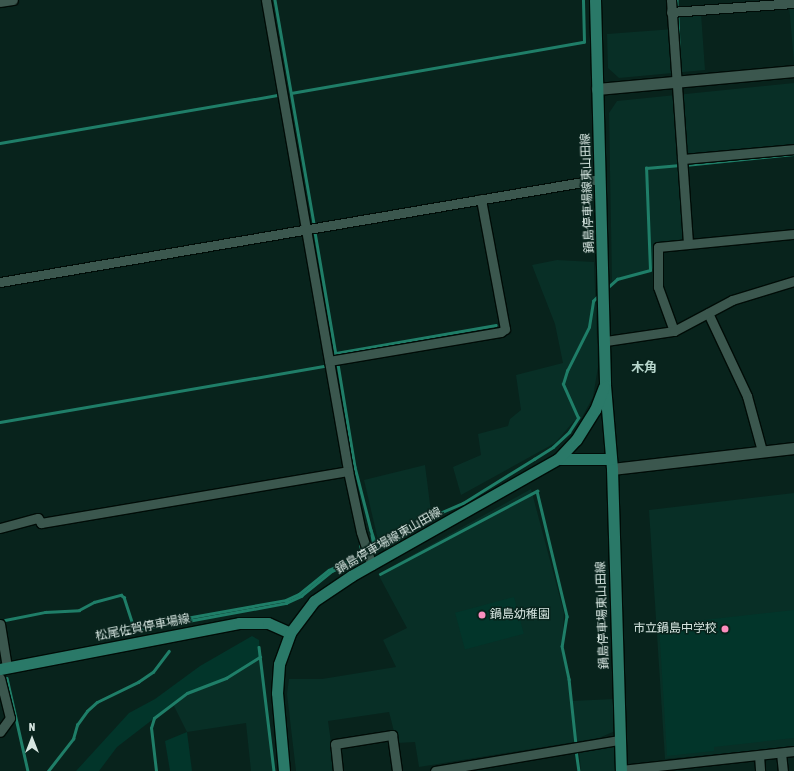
<!DOCTYPE html>
<html>
<head>
<meta charset="utf-8">
<style>
  body { margin:0 }
  #map { position:relative; width:794px; height:771px; overflow:hidden; background:#08231c; font-family:"Asap Condensed","Noto Sans JP",sans-serif }
  div>[style] { position:absolute }
  [style*='--x'] { left:calc(var(--x)*1px); top:calc(var(--y)*1px); width:calc(var(--w)*1px); rotate:calc(var(--a)*1deg) }
  .built>* { inset:0; background:#082f26 }
  .green>* { inset:0; background:#02352a; transform-origin:0 0 }
  .stream>* { height:2.5px; margin:-1.25px; padding:0 1.25px; transform-origin:1.25px; border-radius:1.25px; background:#1f7e68 }
  .roads { filter:drop-shadow(1px 0 #000c07) drop-shadow(-1px 0 #000c07) drop-shadow(0 1px #000c07) drop-shadow(0 -1px #000c07) }
  .minor>* { height:9px; margin:-4.5px; padding:0 4.5px; transform-origin:4.5px; border-radius:4.5px; background:#3b574e }
  .tertiary>* { height:11px; margin:-5.5px; padding:0 5.5px; transform-origin:5.5px; border-radius:5.5px; background:#3b574e }
  .secondary>* { height:11px; margin:-5.5px; padding:0 5.5px; transform-origin:5.5px; border-radius:5.5px; background:#2a7968 }
  .dots>* { width:11px; height:11px; translate:-50% -50%; box-sizing:border-box; border:2px solid #08231c; border-radius:50% }
  span { translate:-50% -50%; white-space:nowrap; text-align:center; line-height:1.15; -webkit-text-stroke:3px #08231c; paint-order:stroke }
  .street-label { font-size:12px; color:#d7e6e1 }
  .poi-label { font-size:12px; color:#d7e6e1 }
  .left { translate:0 -50%; text-align:left }
  .right { translate:-100% -50%; text-align:right }
  .neighbourhood-label { font-size:13px; color:#b7d6cc; font-weight:700 }
  .north { position:absolute; left:12px; top:719px; width:40px; height:40px; -webkit-text-stroke:3px #08231c; paint-order:stroke; rotate:0deg; font-size:11px; font-weight:700; line-height:16px; text-align:center; color:#d7e6e1 }
  .north::after { content:''; display:block; margin:auto; width:14px; height:18px; background:#d7e6e1; clip-path:polygon(50% 0,100% 100%,50% 72%,0 100%) }
</style>
</head>
<body>
<div id="map">
  <div class="built">
    <div style="clip-path:polygon(789px 5px,794px 5px,794px 63px)"></div>
    <div style="clip-path:polygon(701px 13px,705px 70px,619px 78px,608px 68px,607px 34px,674px 29px,673px 15px)"></div>
    <div style="clip-path:polygon(794px 83px,794px 144px,677px 155px,685px 240px,655px 245px,655px 268px,612px 281px,609px 113px,617px 101px)"></div>
    <div style="clip-path:polygon(557px 260px,594px 262px,598px 367px,593px 397px,581px 419px,574px 421px,555px 443px,461px 495px,453px 467px,481px 455px,478px 434px,508px 426px,510px 419px,521px 410px,516px 375px,563px 363px,555px 324px,532px 265px)"></div>
    <div style="clip-path:polygon(425px 465px,431px 512px,378px 540px,364px 480px)"></div>
    <div style="clip-path:polygon(531px 489px,564px 613px,562px 646px,571px 701px,615px 699px,615px 731px,599px 738px,419px 767px,415px 742px,397px 743px,389px 712px,328px 721px,335px 771px,296px 771px,287px 694px,289px 679px,322px 679px,396px 667px,383px 640px,407px 628px,378px 574px)"></div>
    <div style="clip-path:polygon(794px 493px,794px 747px,665px 759px,649px 510px)"></div>
    <div style="clip-path:polygon(259px 657px,275px 771px,251px 771px,246px 723px,187px 732px,173px 704px,189px 693px,228px 678px)"></div>
    <div style="clip-path:polygon(601px 745px,616px 748px,616px 771px,581px 771px,579px 749px)"></div>
  </div>
  <div class="green">
    <div style="left:514px;top:597px;width:38px;height:61px;rotate:75deg"></div>
    <div style="clip-path:polygon(794px 610px,794px 738px,714px 747px,714px 751px,667px 756px,659px 625px)"></div>
    <div style="clip-path:polygon(252px 636px,259px 640px,260px 657px,226px 678px,187px 693px,117px 747px,99px 771px,76px 771px,129px 713px,155px 699px,200px 666px)"></div>
    <div style="clip-path:polygon(187px 732px,192px 771px,170px 771px,165px 741px)"></div>
  </div>
  <div class="stream">
    <div style="--x:275;--y:0;--w:226;--a:80.1"></div>
    <div style="--x:677;--y:0;--w:5;--a:90"></div>
    <div style="--x:678;--y:18;--w:36;--a:88"></div>
    <div style="--x:291;--y:93;--w:297;--a:-9.9"></div>
    <div style="--x:584;--y:42;--w:42;--a:-91.4"></div>
    <div style="--x:0;--y:143;--w:281;--a:-9.8"></div>
    <div style="--x:685;--y:143;--w:13;--a:81"></div>
    <div style="--x:685;--y:165;--w:110;--a:-5.8"></div>
    <div style="--x:315;--y:232;--w:125;--a:80.3"></div>
    <div style="--x:606;--y:289;--w:15;--a:-42"></div>
    <div style="--x:617;--y:279;--w:34;--a:-15"></div>
    <div style="--x:650;--y:270;--w:102;--a:-92.2"></div>
    <div style="--x:646;--y:168;--w:34;--a:-5"></div>
    <div style="--x:336;--y:353;--w:162;--a:-9.9"></div>
    <div style="--x:338;--y:364;--w:104;--a:80.6"></div>
    <div style="--x:355;--y:467;--w:65;--a:75.7"></div>
    <div style="--x:0;--y:422;--w:328;--a:-9.8"></div>
    <div style="--x:371;--y:530;--w:20;--a:72"></div>
    <div style="--x:377;--y:549;--w:23;--a:-25"></div>
    <div style="--x:398;--y:539;--w:34;--a:-36"></div>
    <div style="--x:426;--y:519;--w:40;--a:-23.4"></div>
    <div style="--x:463;--y:503;--w:84;--a:-31.8"></div>
    <div style="--x:534;--y:459;--w:22;--a:-32"></div>
    <div style="--x:553;--y:447;--w:22;--a:-43"></div>
    <div style="--x:569;--y:432;--w:17;--a:-57"></div>
    <div style="--x:578;--y:418;--w:37;--a:-114"></div>
    <div style="--x:563;--y:384;--w:14;--a:-73"></div>
    <div style="--x:567;--y:371;--w:49;--a:-63.4"></div>
    <div style="--x:589;--y:327;--w:26;--a:-81"></div>
    <div style="--x:593;--y:301;--w:8;--a:-45"></div>
    <div style="--x:372;--y:535;--w:16;--a:79"></div>
    <div style="--x:380;--y:574;--w:178;--a:-27.9"></div>
    <div style="--x:537;--y:491;--w:129;--a:76.5"></div>
    <div style="--x:567;--y:616;--w:30;--a:99"></div>
    <div style="--x:562;--y:646;--w:34;--a:78"></div>
    <div style="--x:569;--y:679;--w:66;--a:83.9"></div>
    <div style="--x:5;--y:620;--w:41;--a:-11.3"></div>
    <div style="--x:45;--y:612;--w:34;--a:-3"></div>
    <div style="--x:79;--y:610;--w:17;--a:-28"></div>
    <div style="--x:94;--y:602;--w:28;--a:-15"></div>
    <div style="--x:121;--y:595;--w:4;--a:34"></div>
    <div style="--x:124;--y:597;--w:35;--a:72"></div>
    <div style="--x:135;--y:630;--w:34;--a:-10"></div>
    <div style="--x:168;--y:624;--w:8;--a:-30"></div>
    <div style="--x:175;--y:620;--w:113;--a:-10.2"></div>
    <div style="--x:286;--y:600;--w:14;--a:-25"></div>
    <div style="--x:299;--y:594;--w:38;--a:-39"></div>
    <div style="--x:329;--y:570;--w:35;--a:-25"></div>
    <div style="--x:361;--y:555;--w:12;--a:-95"></div>
    <div style="--x:177;--y:623;--w:111;--a:-10.4"></div>
    <div style="--x:286;--y:603;--w:17;--a:-25"></div>
    <div style="--x:301;--y:596;--w:40;--a:-39"></div>
    <div style="--x:332;--y:571;--w:30;--a:-24"></div>
    <div style="--x:259;--y:647;--w:125;--a:83.1"></div>
    <div style="--x:7;--y:678;--w:95;--a:77.3"></div>
    <div style="--x:576;--y:750;--w:21;--a:82"></div>
    <div style="--x:48;--y:771;--w:41;--a:-52"></div>
    <div style="--x:73;--y:739;--w:15;--a:-74"></div>
    <div style="--x:77;--y:725;--w:17;--a:-54"></div>
    <div style="--x:87;--y:711;--w:13;--a:-42"></div>
    <div style="--x:97;--y:702;--w:46;--a:-26"></div>
    <div style="--x:138;--y:682;--w:18;--a:-34"></div>
    <div style="--x:153;--y:672;--w:26;--a:-53"></div>
    <div style="--x:156;--y:771;--w:43;--a:-96.6"></div>
    <div style="--x:151;--y:728;--w:10;--a:-73"></div>
    <div style="--x:154;--y:718;--w:41;--a:-37.1"></div>
    <div style="--x:187;--y:693;--w:42;--a:-21"></div>
    <div style="--x:226;--y:678;--w:40;--a:-32"></div>
  </div>
  <div class="roads">
    <div class="minor">
      <div style="--x:266;--y:0;--w:478;--a:80.1"></div>
      <div style="--x:348;--y:471;--w:62;--a:78"></div>
      <div style="--x:361;--y:532;--w:35;--a:72"></div>
      <div style="--x:671;--y:0;--w:244;--a:86"></div>
      <div style="--x:0;--y:2;--w:13;--a:-9"></div>
      <div style="--x:671;--y:12;--w:123;--a:-4.2"></div>
      <div style="--x:682;--y:159;--w:112;--a:-5.1"></div>
      <div style="--x:0;--y:282;--w:609;--a:-9.74"></div>
      <div style="--x:708;--y:313;--w:92;--a:64.8"></div>
      <div style="--x:747;--y:396;--w:57;--a:74.7"></div>
      <div style="--x:674;--y:331;--w:47;--a:-110"></div>
      <div style="--x:658;--y:287;--w:40;--a:-90"></div>
      <div style="--x:658;--y:247;--w:137;--a:-5.5"></div>
      <div style="--x:606;--y:341;--w:69;--a:-8.4"></div>
      <div style="--x:674;--y:331;--w:66;--a:-28.1"></div>
      <div style="--x:732;--y:300;--w:65;--a:-17"></div>
      <div style="--x:329;--y:361;--w:174;--a:-9.6"></div>
      <div style="--x:501;--y:332;--w:5;--a:-37"></div>
      <div style="--x:505;--y:329;--w:132;--a:-100.5"></div>
      <div style="--x:0;--y:528;--w:39;--a:-15"></div>
      <div style="--x:38;--y:518;--w:6;--a:59"></div>
      <div style="--x:41;--y:523;--w:311;--a:-9.6"></div>
      <div style="--x:0;--y:624;--w:44;--a:80.8"></div>
      <div style="--x:0;--y:678;--w:41;--a:76"></div>
      <div style="--x:10;--y:718;--w:17;--a:126"></div>
      <div style="--x:781;--y:753;--w:18;--a:84"></div>
      <div style="--x:759;--y:755;--w:16;--a:86"></div>
      <div style="--x:621;--y:770;--w:174;--a:-6.3"></div>
      <div style="--x:338;--y:771;--w:27;--a:-96"></div>
      <div style="--x:335;--y:744;--w:58;--a:-9"></div>
      <div style="--x:392;--y:735;--w:36;--a:82"></div>
      <div style="--x:435;--y:771;--w:187;--a:-9.6"></div>
    </div>
    <div class="tertiary">
      <div style="--x:597;--y:89;--w:198;--a:-5.2"></div>
      <div style="--x:612;--y:469;--w:183;--a:-6.6"></div>
    </div>
    <div class="secondary">
      <div style="--x:595;--y:0;--w:385;--a:88.5"></div>
      <div style="--x:605;--y:385;--w:84;--a:85.2"></div>
      <div style="--x:612;--y:469;--w:302;--a:88.3"></div>
      <div style="--x:558;--y:459;--w:53;--a:0"></div>
      <div style="--x:0;--y:669;--w:243;--a:-10.9"></div>
      <div style="--x:239;--y:623;--w:29;--a:0"></div>
      <div style="--x:268;--y:623;--w:24;--a:24"></div>
      <div style="--x:284;--y:771;--w:78;--a:-95.1"></div>
      <div style="--x:277;--y:693;--w:29;--a:-86"></div>
      <div style="--x:279;--y:664;--w:33;--a:-70"></div>
      <div style="--x:290;--y:633;--w:40;--a:-53"></div>
      <div style="--x:314;--y:601;--w:45;--a:-34"></div>
      <div style="--x:351;--y:576;--w:238;--a:-29.5"></div>
      <div style="--x:558;--y:459;--w:26;--a:-47"></div>
      <div style="--x:576;--y:440;--w:36;--a:-58"></div>
      <div style="--x:595;--y:410;--w:25;--a:-69"></div>
    </div>
  </div>
  <div class="dots">
    <div style="left:482px;top:615px;background:#fd8ebf"></div>
    <div style="left:725px;top:629px;background:#fd8ebf"></div>
  </div>
  <div class="street-label">
    <span style="left:588px;top:193px;rotate:-92deg">鍋島停車場線東山田線</span>
    <span style="left:389px;top:541px;rotate:-30deg">鍋島停車場線東山田線</span>
    <span style="left:603px;top:615px;rotate:-92deg">鍋島停車場東山田線</span>
    <span style="left:143px;top:628px;rotate:-11deg">松尾佐賀停車場線</span>
  </div>
  <div class="poi-label">
    <span class="left" style="left:490px;top:615px">鍋島幼稚園</span>
    <span class="right" style="left:717px;top:629px">市立鍋島中学校</span>
  </div>
  <div class="neighbourhood-label">
    <span style="left:644px;top:368px">木角</span>
  </div>
  <div class="north">N</div>
</div>
</body>
</html>
